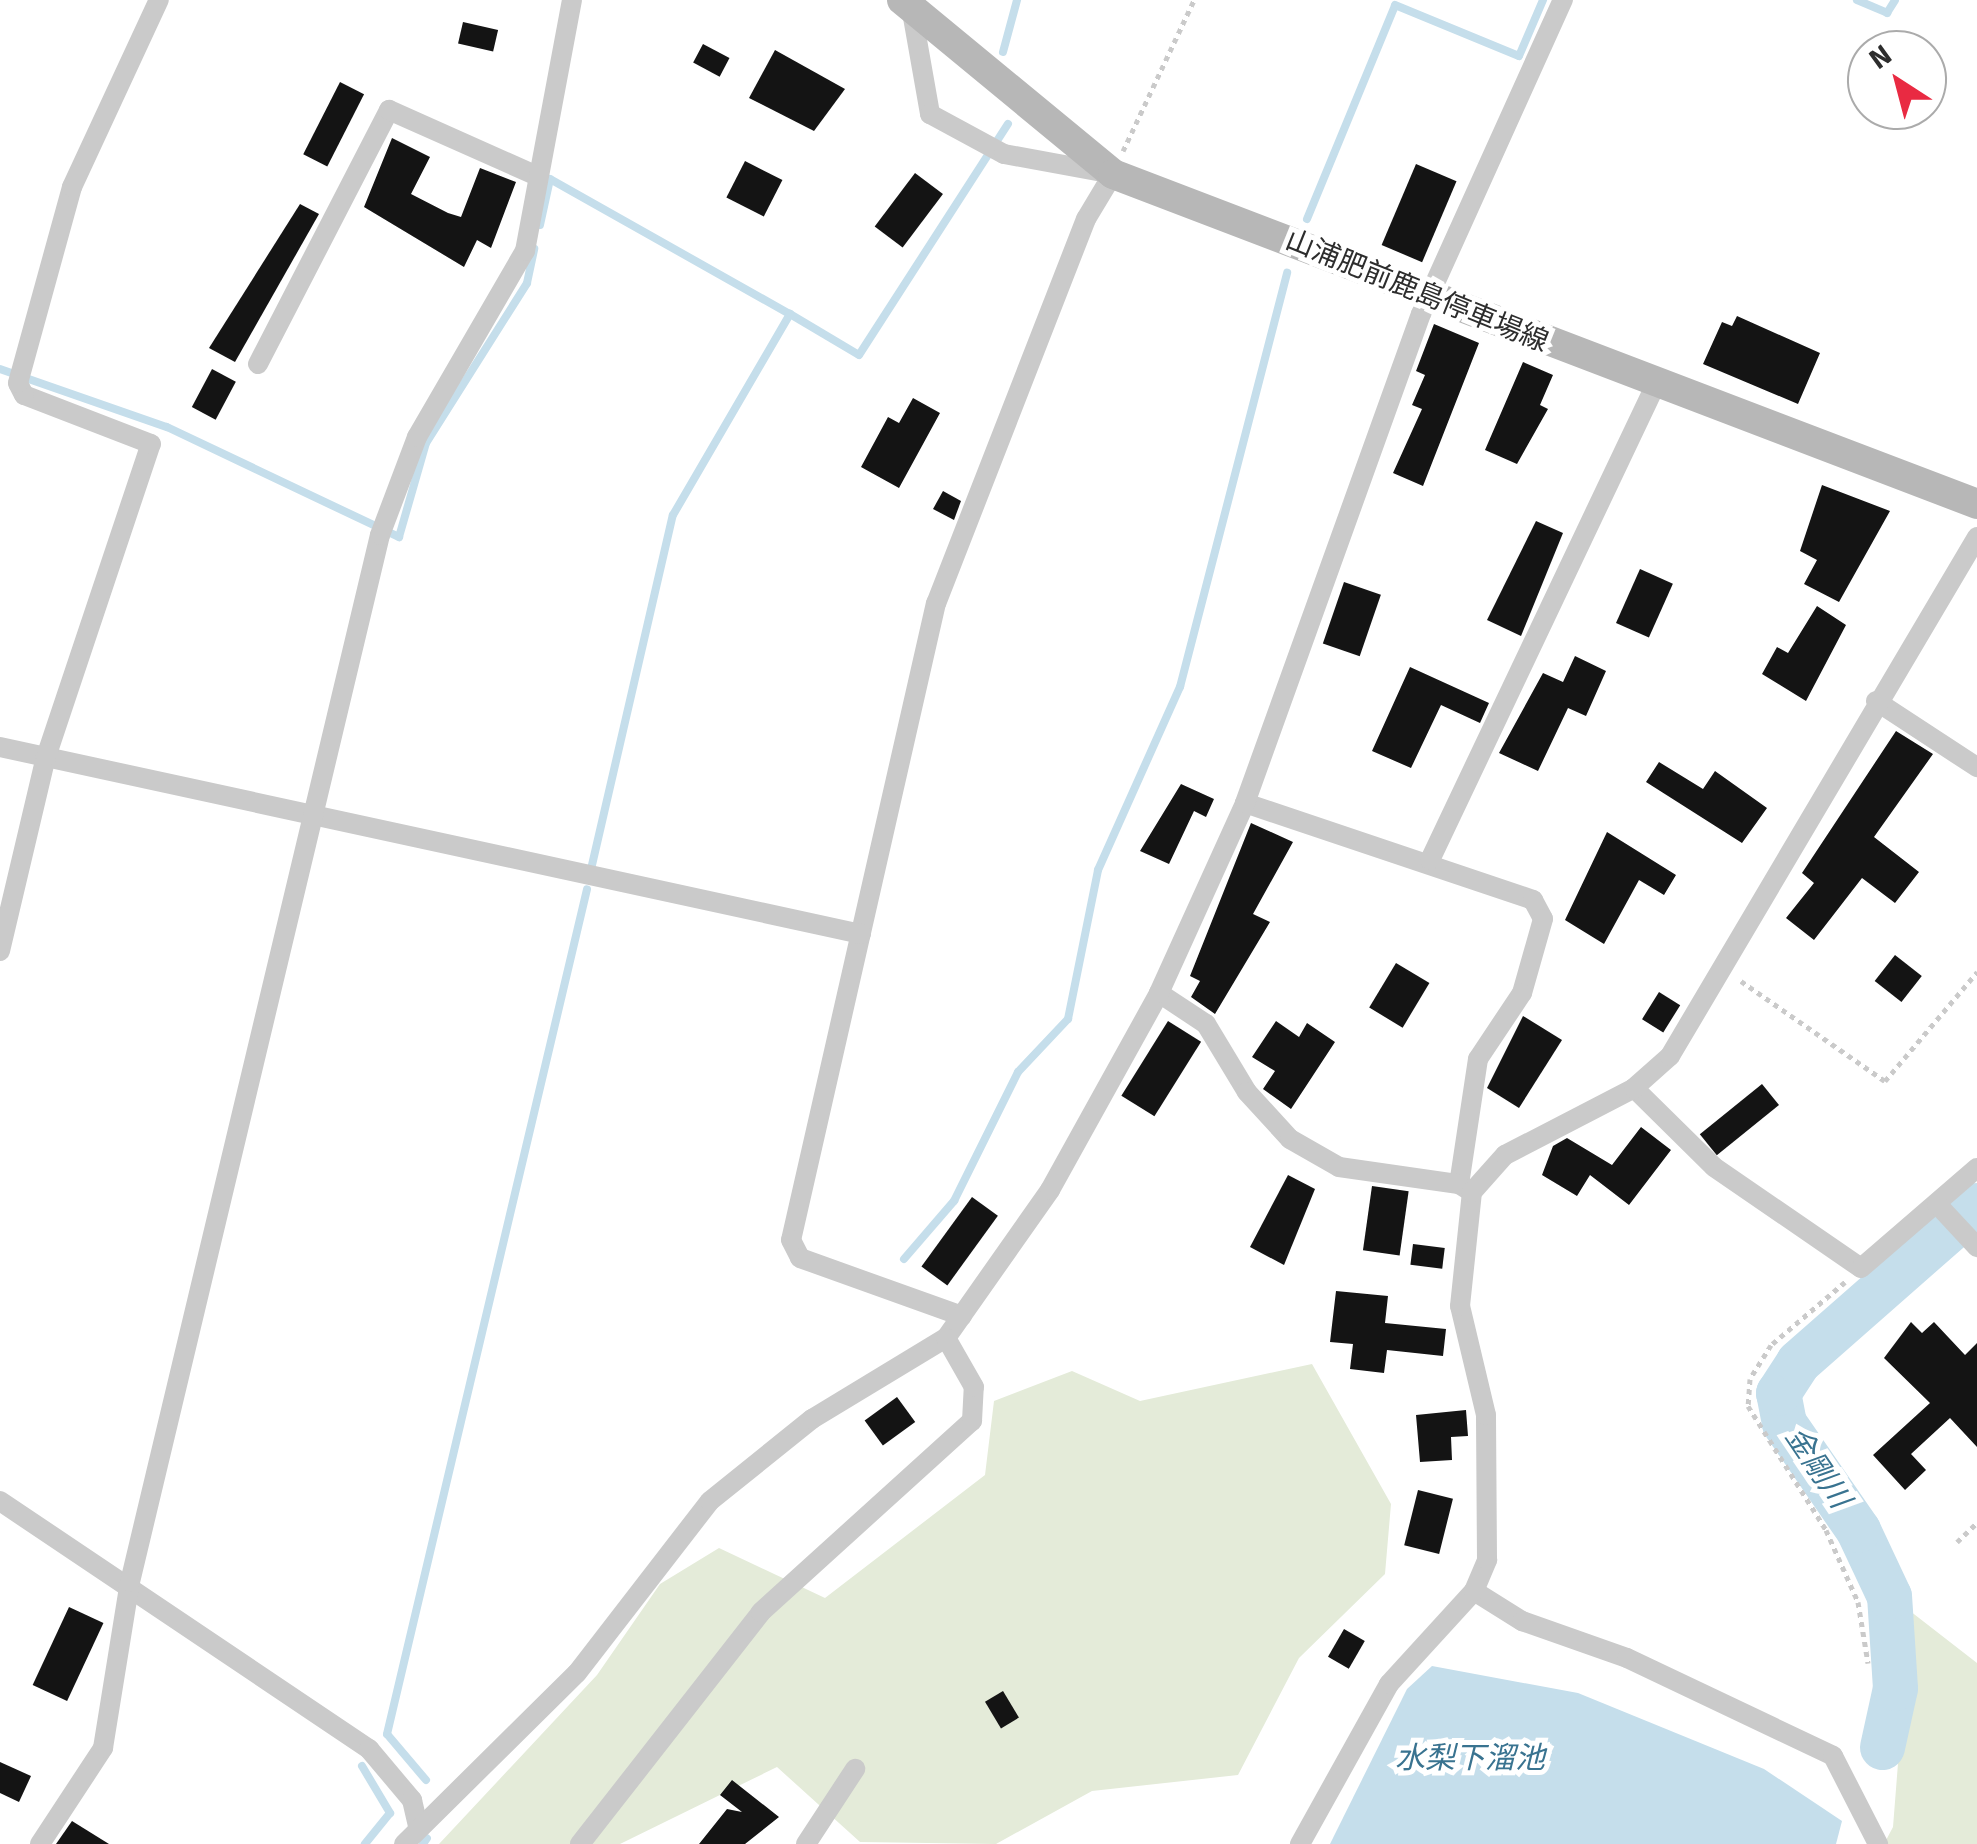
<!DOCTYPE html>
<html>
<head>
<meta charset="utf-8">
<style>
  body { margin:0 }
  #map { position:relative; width:1977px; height:1844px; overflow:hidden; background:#fff; font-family:Signika,"Noto Sans JP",sans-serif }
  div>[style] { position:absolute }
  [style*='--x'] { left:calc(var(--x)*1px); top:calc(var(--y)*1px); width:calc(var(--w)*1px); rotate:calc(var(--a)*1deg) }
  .green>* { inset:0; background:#e4ebd9 }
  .water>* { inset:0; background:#c5deeb }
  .stream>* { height:8px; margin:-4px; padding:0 4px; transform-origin:4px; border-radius:4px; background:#c5deeb }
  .river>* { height:45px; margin:-22.5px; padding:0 22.5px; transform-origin:22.5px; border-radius:22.5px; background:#c5deeb }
  .building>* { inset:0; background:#141414; transform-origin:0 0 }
  .path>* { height:5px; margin-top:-2.5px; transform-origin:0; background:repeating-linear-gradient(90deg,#cacaca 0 5px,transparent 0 10px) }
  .minor>* { height:20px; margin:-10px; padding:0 10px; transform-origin:10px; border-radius:10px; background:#cacaca }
  .secondary>* { height:30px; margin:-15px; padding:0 15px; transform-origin:15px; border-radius:15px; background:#b7b7b7 }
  span { translate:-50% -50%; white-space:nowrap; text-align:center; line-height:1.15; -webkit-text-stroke:10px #fff; paint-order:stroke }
  .street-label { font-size:28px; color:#2d2d2d }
  .water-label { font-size:30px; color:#397390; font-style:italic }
  .north { position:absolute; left:1847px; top:30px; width:100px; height:100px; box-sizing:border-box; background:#fff; border:2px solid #ababab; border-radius:50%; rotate:324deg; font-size:28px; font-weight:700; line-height:40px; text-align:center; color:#2d2d2d }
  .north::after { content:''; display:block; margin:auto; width:35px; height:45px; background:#e92a42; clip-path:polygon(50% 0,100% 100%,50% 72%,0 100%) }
</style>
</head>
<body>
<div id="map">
  <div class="green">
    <div style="clip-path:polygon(1312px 1364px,1391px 1504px,1385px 1574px,1299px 1658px,1238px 1775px,1092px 1791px,996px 1844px,860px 1842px,777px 1767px,620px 1844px,439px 1844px,597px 1675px,660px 1584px,719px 1548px,825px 1598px,985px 1475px,994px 1401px,1072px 1371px,1140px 1401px)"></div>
    <div style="clip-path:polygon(1910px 1611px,1977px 1663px,1977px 1844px,1884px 1844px,1893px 1827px)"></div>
  </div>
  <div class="water">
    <div style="clip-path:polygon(1432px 1666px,1578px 1693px,1764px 1769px,1842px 1821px,1836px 1844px,1330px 1844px,1407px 1689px)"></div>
  </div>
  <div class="stream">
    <div style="--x:1857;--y:0;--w:33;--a:23"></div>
    <div style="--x:1887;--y:13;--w:15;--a:-58"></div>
    <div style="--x:1003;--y:52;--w:54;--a:-74.9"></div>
    <div style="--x:1307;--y:219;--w:231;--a:-67.6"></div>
    <div style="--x:1395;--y:5;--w:134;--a:22.4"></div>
    <div style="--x:1519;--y:56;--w:61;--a:-66.8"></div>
    <div style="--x:540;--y:225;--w:47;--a:-77.7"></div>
    <div style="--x:550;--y:179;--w:275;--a:29.4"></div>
    <div style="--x:0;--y:369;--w:177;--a:19.2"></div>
    <div style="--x:167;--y:427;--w:257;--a:25.4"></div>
    <div style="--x:399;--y:537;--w:98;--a:-74"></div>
    <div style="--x:426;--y:443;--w:189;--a:-57.7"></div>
    <div style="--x:527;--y:283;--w:35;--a:-78"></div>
    <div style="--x:592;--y:865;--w:359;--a:-77"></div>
    <div style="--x:673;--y:515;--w:233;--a:-59.8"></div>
    <div style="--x:790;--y:314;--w:80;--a:30.7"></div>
    <div style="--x:859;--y:355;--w:275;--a:-57.2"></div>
    <div style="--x:904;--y:1259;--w:77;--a:-49.2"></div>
    <div style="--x:954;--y:1201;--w:144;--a:-63.6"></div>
    <div style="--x:1018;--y:1072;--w:73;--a:-46.7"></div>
    <div style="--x:1068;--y:1019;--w:152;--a:-78.6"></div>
    <div style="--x:1098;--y:870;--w:201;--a:-65.9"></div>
    <div style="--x:1180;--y:687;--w:428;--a:-75.5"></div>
    <div style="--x:362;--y:1766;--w:55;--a:59.2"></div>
    <div style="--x:390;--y:1813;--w:40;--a:129"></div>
    <div style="--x:426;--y:1780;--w:60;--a:-130.3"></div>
    <div style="--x:387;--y:1734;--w:868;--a:-76.68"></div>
    <div style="--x:423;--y:1844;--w:7;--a:-56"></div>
  </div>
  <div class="river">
    <div style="--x:1882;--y:1747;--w:60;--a:-77.6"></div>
    <div style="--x:1895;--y:1688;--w:92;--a:-93.7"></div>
    <div style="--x:1889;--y:1596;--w:73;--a:-115.2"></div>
    <div style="--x:1858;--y:1530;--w:130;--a:-124.7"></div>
    <div style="--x:1784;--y:1423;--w:31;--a:-101"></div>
    <div style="--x:1778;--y:1393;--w:37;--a:-57"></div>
    <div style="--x:1798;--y:1362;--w:238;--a:-41.3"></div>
  </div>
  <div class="building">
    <div style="left:463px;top:22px;width:36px;height:22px;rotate:13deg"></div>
    <div style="left:703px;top:44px;width:30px;height:21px;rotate:28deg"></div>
    <div style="clip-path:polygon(775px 50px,845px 89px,814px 131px,749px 98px)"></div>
    <div style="left:340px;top:82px;width:27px;height:81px;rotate:27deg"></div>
    <div style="clip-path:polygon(392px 138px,430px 157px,411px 194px,448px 213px,461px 217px,480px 168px,516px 182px,491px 248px,477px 240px,464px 267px,364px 207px)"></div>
    <div style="left:745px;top:161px;width:42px;height:41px;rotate:27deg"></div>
    <div style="left:1416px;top:164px;width:44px;height:88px;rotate:23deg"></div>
    <div style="left:915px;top:173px;width:35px;height:67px;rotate:37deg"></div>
    <div style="clip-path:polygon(300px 204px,319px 214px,235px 362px,209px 348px)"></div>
    <div style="clip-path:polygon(1737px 316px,1820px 353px,1798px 404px,1703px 364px,1722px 322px,1732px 326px)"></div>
    <div style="clip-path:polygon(1434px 324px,1479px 343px,1423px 486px,1393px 473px,1422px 409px,1412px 405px,1425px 375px,1416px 371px)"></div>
    <div style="clip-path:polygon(1523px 362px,1553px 375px,1540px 405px,1548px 409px,1517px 464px,1485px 450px)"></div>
    <div style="left:212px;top:369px;width:27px;height:43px;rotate:28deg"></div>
    <div style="clip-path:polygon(913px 398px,940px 413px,899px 488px,861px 467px,888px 417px,899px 423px)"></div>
    <div style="clip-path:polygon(1822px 485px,1890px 511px,1839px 602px,1804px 584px,1817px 560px,1800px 551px)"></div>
    <div style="clip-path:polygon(943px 491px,961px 501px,954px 520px,933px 509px)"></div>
    <div style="clip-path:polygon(1536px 521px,1563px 533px,1521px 636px,1487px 620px)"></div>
    <div style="left:1640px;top:569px;width:36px;height:59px;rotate:24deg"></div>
    <div style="left:1344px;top:582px;width:39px;height:65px;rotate:19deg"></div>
    <div style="clip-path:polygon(1817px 606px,1846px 625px,1806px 701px,1762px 674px,1777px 647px,1788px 653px)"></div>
    <div style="clip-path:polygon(1575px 656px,1606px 671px,1586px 716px,1568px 708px,1538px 771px,1499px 753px,1543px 673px,1563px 682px)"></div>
    <div style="clip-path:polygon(1410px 667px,1489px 703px,1480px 723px,1441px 705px,1411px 768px,1372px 751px)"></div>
    <div style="clip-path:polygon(1896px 731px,1933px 754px,1874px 837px,1919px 872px,1895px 903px,1862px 878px,1814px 940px,1786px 918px,1814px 883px,1802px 873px)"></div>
    <div style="clip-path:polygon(1659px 762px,1703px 789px,1715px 771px,1767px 808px,1742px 843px,1646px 782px)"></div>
    <div style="clip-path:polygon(1181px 784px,1214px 799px,1206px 817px,1194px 811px,1169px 864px,1140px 851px)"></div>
    <div style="clip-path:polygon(1251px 823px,1293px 842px,1253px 914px,1270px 922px,1215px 1014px,1191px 997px,1200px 981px,1190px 976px)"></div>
    <div style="clip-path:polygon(1607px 832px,1676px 875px,1664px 895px,1639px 880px,1604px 944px,1565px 920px)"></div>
    <div style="left:1895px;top:955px;width:34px;height:33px;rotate:38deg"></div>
    <div style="left:1396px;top:963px;width:39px;height:52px;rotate:31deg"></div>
    <div style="left:1659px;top:992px;width:25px;height:32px;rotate:32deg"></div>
    <div style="clip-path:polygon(1523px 1016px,1562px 1040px,1519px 1108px,1487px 1088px)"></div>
    <div style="left:1168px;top:1021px;width:39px;height:88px;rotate:32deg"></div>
    <div style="clip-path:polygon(1276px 1021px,1299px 1037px,1307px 1023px,1335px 1042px,1291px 1109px,1263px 1089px,1275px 1071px,1252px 1057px)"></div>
    <div style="left:1762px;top:1084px;width:27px;height:80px;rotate:51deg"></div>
    <div style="clip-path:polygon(1641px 1127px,1671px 1150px,1629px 1205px,1590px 1175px,1577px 1196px,1542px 1175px,1553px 1146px,1567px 1138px,1612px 1165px)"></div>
    <div style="clip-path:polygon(1288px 1175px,1315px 1189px,1284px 1265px,1250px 1247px)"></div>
    <div style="left:1372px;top:1186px;width:37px;height:65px;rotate:8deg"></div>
    <div style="left:972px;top:1197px;width:32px;height:86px;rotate:36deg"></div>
    <div style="left:1413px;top:1244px;width:32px;height:21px;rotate:7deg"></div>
    <div style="clip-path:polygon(1336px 1291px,1388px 1296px,1385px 1323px,1446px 1329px,1443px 1356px,1387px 1350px,1384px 1373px,1350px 1369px,1353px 1344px,1330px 1342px)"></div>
    <div style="clip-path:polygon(1911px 1322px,1922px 1333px,1934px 1322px,1965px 1355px,1977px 1343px,1977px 1447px,1950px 1418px,1911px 1454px,1926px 1470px,1905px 1490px,1873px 1455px,1930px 1403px,1884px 1358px)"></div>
    <div style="left:897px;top:1397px;width:31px;height:40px;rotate:54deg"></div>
    <div style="clip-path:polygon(1466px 1410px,1468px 1436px,1451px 1437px,1452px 1460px,1420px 1462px,1416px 1415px)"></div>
    <div style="left:1418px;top:1490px;width:36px;height:57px;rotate:14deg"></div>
    <div style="left:69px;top:1607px;width:38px;height:86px;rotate:25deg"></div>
    <div style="left:1344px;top:1629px;width:24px;height:32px;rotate:30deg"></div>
    <div style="left:1003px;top:1691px;width:31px;height:21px;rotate:59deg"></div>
    <div style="clip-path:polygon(0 1762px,31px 1776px,19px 1802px,0 1793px)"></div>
    <div style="clip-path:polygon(732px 1780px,779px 1817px,745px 1844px,699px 1844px,727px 1809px,742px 1812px,720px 1795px)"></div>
    <div style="clip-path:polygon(72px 1821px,109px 1844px,56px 1844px)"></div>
  </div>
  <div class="path">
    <div style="--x:1123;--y:151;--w:167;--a:-64.8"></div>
    <div style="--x:1741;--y:981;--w:175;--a:34.8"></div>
    <div style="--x:1885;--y:1081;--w:143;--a:-49.8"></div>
    <div style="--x:1845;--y:1282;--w:97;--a:139.6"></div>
    <div style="--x:1771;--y:1345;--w:40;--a:122"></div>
    <div style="--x:1750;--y:1379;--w:27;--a:94"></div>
    <div style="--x:1748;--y:1406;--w:146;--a:57.8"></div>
    <div style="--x:1826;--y:1530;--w:79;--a:66"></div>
    <div style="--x:1858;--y:1602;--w:62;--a:80.7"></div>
    <div style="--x:1957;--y:1542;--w:28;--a:-44"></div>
  </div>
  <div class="minor">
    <div style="--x:911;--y:6;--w:110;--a:80"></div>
    <div style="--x:930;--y:114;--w:84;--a:28.4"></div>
    <div style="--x:1004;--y:154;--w:111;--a:10.4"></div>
    <div style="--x:1113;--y:174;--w:52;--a:121"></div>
    <div style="--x:1086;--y:219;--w:412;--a:111.3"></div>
    <div style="--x:936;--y:603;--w:653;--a:102.82"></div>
    <div style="--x:791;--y:1240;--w:20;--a:63"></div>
    <div style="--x:800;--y:1258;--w:172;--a:19.7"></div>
    <div style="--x:258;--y:364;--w:286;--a:-62.7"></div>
    <div style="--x:389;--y:110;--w:162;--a:24"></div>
    <div style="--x:1876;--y:701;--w:121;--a:33.2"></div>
    <div style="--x:0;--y:747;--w:881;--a:12.25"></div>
    <div style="--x:1245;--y:803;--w:304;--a:18.6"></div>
    <div style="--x:1533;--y:900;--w:21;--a:62"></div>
    <div style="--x:1543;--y:919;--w:77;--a:105.8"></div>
    <div style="--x:1522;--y:993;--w:79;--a:123.7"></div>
    <div style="--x:1478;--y:1059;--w:126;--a:98.6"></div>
    <div style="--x:1459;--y:1184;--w:15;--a:32"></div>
    <div style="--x:1430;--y:860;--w:522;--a:-64.61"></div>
    <div style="--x:0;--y:951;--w:199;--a:-76.7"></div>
    <div style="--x:46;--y:757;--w:330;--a:-71.5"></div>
    <div style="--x:151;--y:444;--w:136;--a:-158.9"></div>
    <div style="--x:24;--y:395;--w:13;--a:-117"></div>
    <div style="--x:18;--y:383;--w:203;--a:-74.6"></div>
    <div style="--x:72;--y:187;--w:206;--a:-65.1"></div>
    <div style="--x:1159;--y:993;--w:56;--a:33.4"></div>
    <div style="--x:1206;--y:1024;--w:79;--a:58.9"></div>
    <div style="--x:1247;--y:1092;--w:64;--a:47.5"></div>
    <div style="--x:1290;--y:1139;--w:56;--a:29.7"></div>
    <div style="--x:1339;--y:1167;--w:121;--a:8.1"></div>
    <div style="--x:1634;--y:1088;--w:112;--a:44.6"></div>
    <div style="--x:1714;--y:1167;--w:178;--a:34.5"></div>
    <div style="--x:1861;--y:1268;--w:153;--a:-40.8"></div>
    <div style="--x:1937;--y:1204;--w:59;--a:47.1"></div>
    <div style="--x:0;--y:1501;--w:445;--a:33.9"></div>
    <div style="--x:369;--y:1749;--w:67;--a:49.9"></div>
    <div style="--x:412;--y:1800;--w:27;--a:77"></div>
    <div style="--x:1474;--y:1591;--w:57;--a:32"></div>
    <div style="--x:1522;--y:1621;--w:111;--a:19.4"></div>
    <div style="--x:1627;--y:1658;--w:228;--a:25.4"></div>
    <div style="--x:1833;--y:1756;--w:99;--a:62.9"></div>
    <div style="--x:40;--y:1844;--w:115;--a:-56.7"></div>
    <div style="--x:103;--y:1748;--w:168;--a:-80.8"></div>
    <div style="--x:130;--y:1582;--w:1076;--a:-76.57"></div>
    <div style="--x:380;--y:535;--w:105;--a:-69.3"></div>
    <div style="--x:417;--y:437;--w:215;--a:-59.9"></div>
    <div style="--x:525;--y:251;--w:255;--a:-79.4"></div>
    <div style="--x:404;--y:1844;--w:243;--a:-44.7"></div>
    <div style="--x:577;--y:1673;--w:217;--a:-52.3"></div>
    <div style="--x:710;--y:1501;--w:131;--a:-38.8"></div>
    <div style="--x:812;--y:1419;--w:157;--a:-31.2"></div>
    <div style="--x:946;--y:1338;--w:181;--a:-54.9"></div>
    <div style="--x:1050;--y:1190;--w:225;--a:-61"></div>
    <div style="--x:1159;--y:993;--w:209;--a:-65.6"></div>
    <div style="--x:1245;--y:803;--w:520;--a:-70.21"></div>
    <div style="--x:1421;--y:314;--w:345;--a:-65.7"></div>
    <div style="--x:580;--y:1844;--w:294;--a:-52"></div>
    <div style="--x:761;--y:1612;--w:285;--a:-42.2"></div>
    <div style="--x:972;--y:1421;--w:34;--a:-87"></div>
    <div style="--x:974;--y:1387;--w:56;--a:-119.7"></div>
    <div style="--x:806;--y:1844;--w:90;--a:-56.8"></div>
    <div style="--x:1300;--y:1844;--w:183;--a:-60.9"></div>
    <div style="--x:1389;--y:1684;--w:126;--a:-47.6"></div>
    <div style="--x:1474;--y:1591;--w:34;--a:-67"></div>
    <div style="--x:1487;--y:1560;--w:145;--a:-90.4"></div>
    <div style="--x:1486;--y:1415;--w:112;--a:-103.4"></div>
    <div style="--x:1460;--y:1306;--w:115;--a:-84"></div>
    <div style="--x:1472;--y:1192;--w:50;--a:-48.3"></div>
    <div style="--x:1505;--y:1155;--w:145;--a:-27.4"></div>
    <div style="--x:1634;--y:1088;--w:48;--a:-41.6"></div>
    <div style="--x:1670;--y:1056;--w:603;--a:-59.39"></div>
  </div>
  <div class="secondary">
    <div style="--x:902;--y:0;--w:273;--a:39.5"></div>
    <div style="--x:1113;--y:174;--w:925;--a:20.9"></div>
  </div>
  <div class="street-label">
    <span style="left:1417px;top:291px;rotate:22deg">山浦肥前鹿島停車場線</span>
  </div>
  <div class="water-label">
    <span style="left:1817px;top:1468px;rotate:56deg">金剛川</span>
    <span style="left:1470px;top:1759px">水梨下溜池</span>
  </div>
  <div class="north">N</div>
</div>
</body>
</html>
